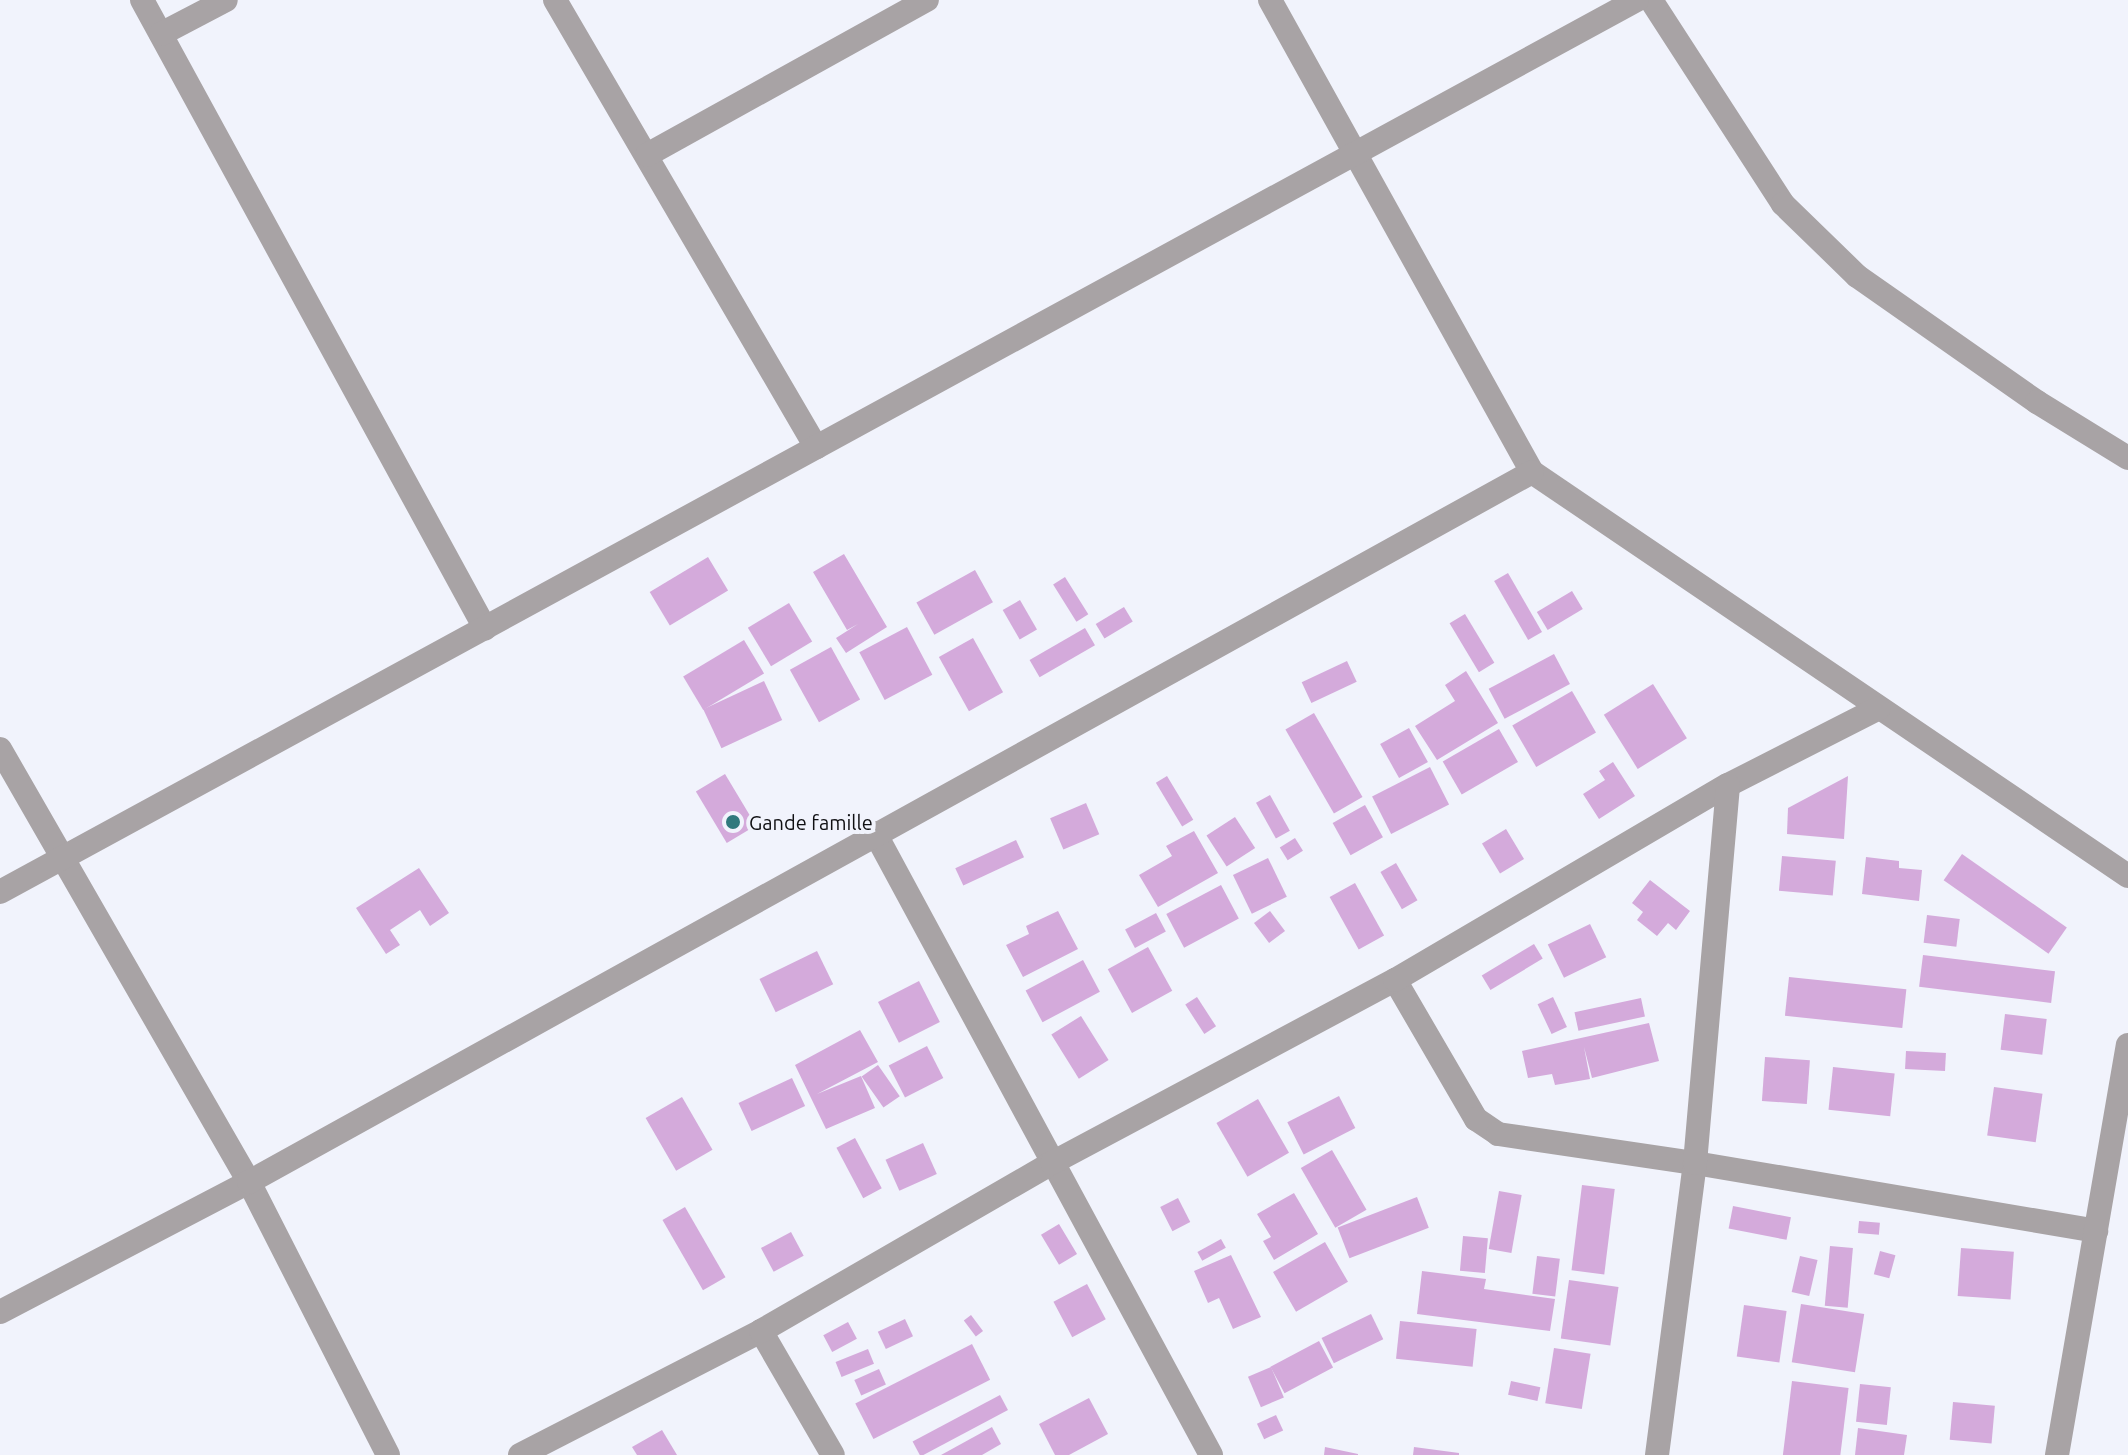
<!DOCTYPE html>
<html>
<head>
<meta charset="utf-8">
<style>
  body { margin:0 }
  #map { position:relative; width:2128px; height:1455px; overflow:hidden; background:#f1f3fc; font-family:Ubuntu,sans-serif }
  div>[style] { position:absolute }
  [style*='--x'] { left:calc(var(--x)*1px); top:calc(var(--y)*1px); width:calc(var(--w)*1px); rotate:calc(var(--a)*1deg) }
  .building>* { inset:0; background:#d4aadb; transform-origin:0 0 }
  .street>* { height:24px; margin:-12px; padding:0 12px; transform-origin:12px; border-radius:12px; background:#a8a3a5 }
  .dots>* { width:22px; height:22px; translate:-50% -50%; box-sizing:border-box; border:4px solid #f1f3fc; border-radius:50% }
  span { translate:-50% -50%; white-space:nowrap; text-align:center; line-height:1.15; -webkit-text-stroke:8px #f1f3fc; paint-order:stroke }
  .poi-label { font-size:20px; color:#0f0f12 }
  .left { translate:0 -50%; text-align:left }
</style>
</head>
<body>
<div id="map">
  <div class="building">
    <div style="clip-path:polygon(844px 554px,887px 627px,846px 653px,836px 638px,858px 624px,847px 630px,813px 572px)"></div>
    <div style="left:708px;top:557px;width:39px;height:68px;rotate:59deg"></div>
    <div style="left:975px;top:570px;width:37px;height:67px;rotate:61deg"></div>
    <div style="left:1508px;top:573px;width:68px;height:16px;rotate:60deg"></div>
    <div style="left:1065px;top:577px;width:44px;height:14px;rotate:58deg"></div>
    <div style="left:1572px;top:591px;width:21px;height:41px;rotate:59deg"></div>
    <div style="left:1020px;top:600px;width:34px;height:20px;rotate:60deg"></div>
    <div style="left:789px;top:603px;width:45px;height:48px;rotate:59deg"></div>
    <div style="left:1124px;top:607px;width:17px;height:33px;rotate:59deg"></div>
    <div style="left:1465px;top:614px;width:57px;height:18px;rotate:59deg"></div>
    <div style="left:907px;top:627px;width:54px;height:54px;rotate:62deg"></div>
    <div style="left:1085px;top:628px;width:20px;height:64px;rotate:60deg"></div>
    <div style="left:973px;top:638px;width:62px;height:39px;rotate:61deg"></div>
    <div style="left:744px;top:640px;width:39px;height:71px;rotate:59deg"></div>
    <div style="left:831px;top:647px;width:60px;height:47px;rotate:61deg"></div>
    <div style="left:1554px;top:654px;width:34px;height:74px;rotate:62deg"></div>
    <div style="left:1347px;top:661px;width:23px;height:50px;rotate:65deg"></div>
    <div style="clip-path:polygon(1466px 671px,1498px 723px,1437px 760px,1415px 726px,1455px 701px,1445px 685px)"></div>
    <div style="left:764px;top:681px;width:43px;height:67px;rotate:65deg"></div>
    <div style="left:1653px;top:684px;width:64px;height:58px;rotate:58deg"></div>
    <div style="left:1572px;top:691px;width:48px;height:69px;rotate:60deg"></div>
    <div style="left:1314px;top:713px;width:97px;height:33px;rotate:60deg"></div>
    <div style="left:1409px;top:728px;width:39px;height:33px;rotate:61deg"></div>
    <div style="left:1499px;top:729px;width:38px;height:65px;rotate:60deg"></div>
    <div style="clip-path:polygon(1613px 762px,1635px 796px,1599px 819px,1583px 794px,1605px 780px,1599px 771px)"></div>
    <div style="left:1430px;top:767px;width:42px;height:65px;rotate:63deg"></div>
    <div style="left:725px;top:774px;width:60px;height:34px;rotate:59deg"></div>
    <div style="left:1167px;top:776px;width:51px;height:13px;rotate:59deg"></div>
    <div style="clip-path:polygon(1848px 776px,1844px 839px,1787px 834px,1788px 808px)"></div>
    <div style="left:1270px;top:795px;width:41px;height:16px;rotate:61deg"></div>
    <div style="left:1086px;top:803px;width:34px;height:39px;rotate:67deg"></div>
    <div style="left:1365px;top:805px;width:37px;height:37px;rotate:61deg"></div>
    <div style="left:1235px;top:817px;width:37px;height:34px;rotate:57deg"></div>
    <div style="left:1506px;top:829px;width:35px;height:28px;rotate:59deg"></div>
    <div style="clip-path:polygon(1194px 831px,1218px 873px,1158px 907px,1139px 875px,1172px 856px,1166px 846px)"></div>
    <div style="left:1295px;top:838px;width:15px;height:18px;rotate:58deg"></div>
    <div style="left:1016px;top:840px;width:19px;height:67px;rotate:65deg"></div>
    <div style="left:1962px;top:854px;width:128px;height:32px;rotate:35deg"></div>
    <div style="left:1782px;top:856px;width:54px;height:35px;rotate:5deg"></div>
    <div style="clip-path:polygon(1866px 857px,1899px 861px,1899px 868px,1922px 870px,1919px 901px,1862px 894px)"></div>
    <div style="left:1268px;top:858px;width:43px;height:39px;rotate:64deg"></div>
    <div style="left:1396px;top:863px;width:43px;height:18px;rotate:60deg"></div>
    <div style="clip-path:polygon(419px 868px,449px 913px,430px 926px,420px 910px,390px 930px,400px 945px,386px 954px,356px 908px)"></div>
    <div style="clip-path:polygon(1650px 880px,1690px 911px,1676px 930px,1668px 923px,1657px 936px,1637px 920px,1643px 912px,1632px 903px)"></div>
    <div style="left:1355px;top:883px;width:60px;height:29px;rotate:61deg"></div>
    <div style="left:1221px;top:885px;width:38px;height:62px;rotate:62deg"></div>
    <div style="clip-path:polygon(1058px 911px,1078px 949px,1023px 977px,1006px 945px,1029px 934px,1026px 926px)"></div>
    <div style="left:1270px;top:911px;width:25px;height:20px;rotate:53deg"></div>
    <div style="left:1156px;top:913px;width:21px;height:35px;rotate:62deg"></div>
    <div style="left:1927px;top:915px;width:33px;height:28px;rotate:7deg"></div>
    <div style="left:1590px;top:924px;width:37px;height:47px;rotate:64deg"></div>
    <div style="left:1534px;top:944px;width:17px;height:61px;rotate:59deg"></div>
    <div style="left:1148px;top:947px;width:50px;height:46px;rotate:61deg"></div>
    <div style="left:817px;top:951px;width:37px;height:64px;rotate:64deg"></div>
    <div style="left:1923px;top:955px;width:133px;height:32px;rotate:7deg"></div>
    <div style="left:1083px;top:960px;width:36px;height:65px;rotate:62deg"></div>
    <div style="left:1789px;top:977px;width:118px;height:39px;rotate:6deg"></div>
    <div style="left:919px;top:981px;width:46px;height:46px;rotate:63deg"></div>
    <div style="left:1197px;top:997px;width:35px;height:14px;rotate:57deg"></div>
    <div style="left:1553px;top:997px;width:33px;height:17px;rotate:65deg"></div>
    <div style="left:1641px;top:998px;width:19px;height:68px;rotate:78deg"></div>
    <div style="left:2005px;top:1014px;width:42px;height:36px;rotate:7deg"></div>
    <div style="left:1081px;top:1016px;width:52px;height:35px;rotate:58deg"></div>
    <div style="clip-path:polygon(1649px 1023px,1659px 1061px,1592px 1078px,1584px 1047px,1590px 1079px,1555px 1085px,1552px 1074px,1528px 1078px,1522px 1051px)"></div>
    <div style="clip-path:polygon(860px 1030px,878px 1062px,817px 1094px,861px 1076px,875px 1108px,826px 1129px,795px 1065px)"></div>
    <div style="left:927px;top:1046px;width:36px;height:43px;rotate:63deg"></div>
    <div style="left:1906px;top:1051px;width:40px;height:18px;rotate:3deg"></div>
    <div style="left:1765px;top:1057px;width:45px;height:44px;rotate:4deg"></div>
    <div style="left:878px;top:1065px;width:38px;height:20px;rotate:55deg"></div>
    <div style="left:1833px;top:1067px;width:62px;height:43px;rotate:6deg"></div>
    <div style="left:792px;top:1078px;width:31px;height:59px;rotate:65deg"></div>
    <div style="left:1994px;top:1087px;width:49px;height:49px;rotate:8deg"></div>
    <div style="left:1339px;top:1096px;width:36px;height:58px;rotate:63deg"></div>
    <div style="left:682px;top:1097px;width:61px;height:42px;rotate:60deg"></div>
    <div style="left:1258px;top:1099px;width:62px;height:48px;rotate:60deg"></div>
    <div style="left:855px;top:1138px;width:57px;height:21px;rotate:62deg"></div>
    <div style="left:923px;top:1143px;width:34px;height:41px;rotate:66deg"></div>
    <div style="left:1332px;top:1150px;width:69px;height:36px;rotate:60deg"></div>
    <div style="left:1582px;top:1185px;width:33px;height:86px;rotate:7deg"></div>
    <div style="left:1499px;top:1191px;width:23px;height:59px;rotate:10deg"></div>
    <div style="clip-path:polygon(1294px 1193px,1318px 1234px,1274px 1260px,1263px 1241px,1271px 1237px,1257px 1214px)"></div>
    <div style="left:1417px;top:1197px;width:33px;height:85px;rotate:69deg"></div>
    <div style="left:1178px;top:1198px;width:27px;height:20px;rotate:63deg"></div>
    <div style="left:1733px;top:1206px;width:59px;height:23px;rotate:11deg"></div>
    <div style="left:685px;top:1207px;width:81px;height:26px;rotate:60deg"></div>
    <div style="left:1859px;top:1221px;width:21px;height:12px;rotate:5deg"></div>
    <div style="left:1059px;top:1224px;width:35px;height:21px;rotate:59deg"></div>
    <div style="left:791px;top:1232px;width:27px;height:34px;rotate:62deg"></div>
    <div style="left:1463px;top:1236px;width:25px;height:35px;rotate:5deg"></div>
    <div style="left:1221px;top:1239px;width:10px;height:27px;rotate:61deg"></div>
    <div style="left:1325px;top:1242px;width:46px;height:60px;rotate:60deg"></div>
    <div style="left:1830px;top:1246px;width:23px;height:60px;rotate:5deg"></div>
    <div style="left:1961px;top:1248px;width:53px;height:48px;rotate:4deg"></div>
    <div style="left:1880px;top:1251px;width:16px;height:24px;rotate:15deg"></div>
    <div style="clip-path:polygon(1231px 1255px,1261px 1317px,1233px 1329px,1219px 1298px,1208px 1303px,1194px 1271px)"></div>
    <div style="left:1537px;top:1256px;width:23px;height:38px;rotate:7deg"></div>
    <div style="left:1800px;top:1256px;width:18px;height:37px;rotate:13deg"></div>
    <div style="clip-path:polygon(1422px 1271px,1486px 1279px,1484px 1289px,1555px 1299px,1550px 1331px,1417px 1314px)"></div>
    <div style="left:1569px;top:1280px;width:50px;height:59px;rotate:8deg"></div>
    <div style="left:1087px;top:1284px;width:40px;height:38px;rotate:62deg"></div>
    <div style="left:1801px;top:1304px;width:64px;height:59px;rotate:9deg"></div>
    <div style="left:1744px;top:1305px;width:43px;height:52px;rotate:8deg"></div>
    <div style="left:1371px;top:1314px;width:28px;height:55px;rotate:64deg"></div>
    <div style="left:971px;top:1315px;width:20px;height:9px;rotate:53deg"></div>
    <div style="left:905px;top:1319px;width:19px;height:30px;rotate:65deg"></div>
    <div style="left:1400px;top:1321px;width:77px;height:38px;rotate:6deg"></div>
    <div style="left:848px;top:1322px;width:19px;height:28px;rotate:62deg"></div>
    <div style="left:1319px;top:1341px;width:30px;height:55px;rotate:62deg"></div>
    <div style="left:972px;top:1344px;width:40px;height:131px;rotate:63deg"></div>
    <div style="left:1554px;top:1348px;width:37px;height:56px;rotate:9deg"></div>
    <div style="left:868px;top:1349px;width:16px;height:35px;rotate:68deg"></div>
    <div style="left:1271px;top:1367px;width:33px;height:25px;rotate:67deg"></div>
    <div style="left:879px;top:1369px;width:17px;height:27px;rotate:66deg"></div>
    <div style="left:1511px;top:1381px;width:30px;height:14px;rotate:12deg"></div>
    <div style="left:1792px;top:1381px;width:57px;height:75px;rotate:7deg"></div>
    <div style="left:1860px;top:1384px;width:31px;height:38px;rotate:6deg"></div>
    <div style="left:1000px;top:1395px;width:17px;height:99px;rotate:62deg"></div>
    <div style="clip-path:polygon(1089px 1398px,1108px 1434px,1069px 1455px,1055px 1455px,1039px 1424px)"></div>
    <div style="left:1953px;top:1402px;width:42px;height:38px;rotate:5deg"></div>
    <div style="left:1276px;top:1415px;width:17px;height:21px;rotate:65deg"></div>
    <div style="clip-path:polygon(992px 1427px,1001px 1444px,982px 1455px,941px 1455px)"></div>
    <div style="clip-path:polygon(1858px 1428px,1907px 1435px,1904px 1455px,1855px 1455px)"></div>
    <div style="clip-path:polygon(662px 1430px,677px 1455px,637px 1455px,632px 1447px)"></div>
    <div style="clip-path:polygon(1325px 1447px,1358px 1454px,1358px 1455px,1324px 1455px)"></div>
    <div style="clip-path:polygon(1414px 1447px,1459px 1453px,1459px 1455px,1413px 1455px)"></div>
  </div>
  <div class="street">
    <div style="--x:142;--y:0;--w:716;--a:61.36"></div>
    <div style="--x:555;--y:0;--w:518;--a:59.72"></div>
    <div style="--x:1270;--y:0;--w:540;--a:60.97"></div>
    <div style="--x:1532;--y:472;--w:720;--a:34.13"></div>
    <div style="--x:1651;--y:0;--w:243;--a:57.1"></div>
    <div style="--x:1783;--y:204;--w:103;--a:44.2"></div>
    <div style="--x:1857;--y:276;--w:220;--a:35"></div>
    <div style="--x:2037;--y:402;--w:107;--a:31.6"></div>
    <div style="--x:161;--y:34;--w:73;--a:-27.6"></div>
    <div style="--x:647;--y:155;--w:320;--a:-29"></div>
    <div style="--x:0;--y:749;--w:499;--a:60.1"></div>
    <div style="--x:249;--y:1182;--w:306;--a:63"></div>
    <div style="--x:875;--y:833;--w:707;--a:61.62"></div>
    <div style="--x:0;--y:892;--w:1864;--a:-28.59"></div>
    <div style="--x:1395;--y:980;--w:161;--a:59.8"></div>
    <div style="--x:1476;--y:1119;--w:27;--a:34"></div>
    <div style="--x:1498;--y:1134;--w:199;--a:8.4"></div>
    <div style="--x:1695;--y:1163;--w:407;--a:9.6"></div>
    <div style="--x:0;--y:1312;--w:281;--a:-27.6"></div>
    <div style="--x:249;--y:1182;--w:1466;--a:-28.96"></div>
    <div style="--x:761;--y:1331;--w:143;--a:59.9"></div>
    <div style="--x:520;--y:1455;--w:271;--a:-27.2"></div>
    <div style="--x:761;--y:1331;--w:336;--a:-30"></div>
    <div style="--x:1052;--y:1163;--w:389;--a:-28.1"></div>
    <div style="--x:1395;--y:980;--w:386;--a:-30.4"></div>
    <div style="--x:1728;--y:785;--w:169;--a:-27"></div>
    <div style="--x:1657;--y:1455;--w:294;--a:-82.6"></div>
    <div style="--x:1695;--y:1163;--w:379;--a:-85"></div>
    <div style="--x:2057;--y:1455;--w:416;--a:-80.2"></div>
  </div>
  <div class="dots">
    <div style="left:733px;top:822px;background:#30797d"></div>
  </div>
  <div class="poi-label">
    <span class="left" style="left:749px;top:822px">Gande famille</span>
  </div>
</div>
</body>
</html>
